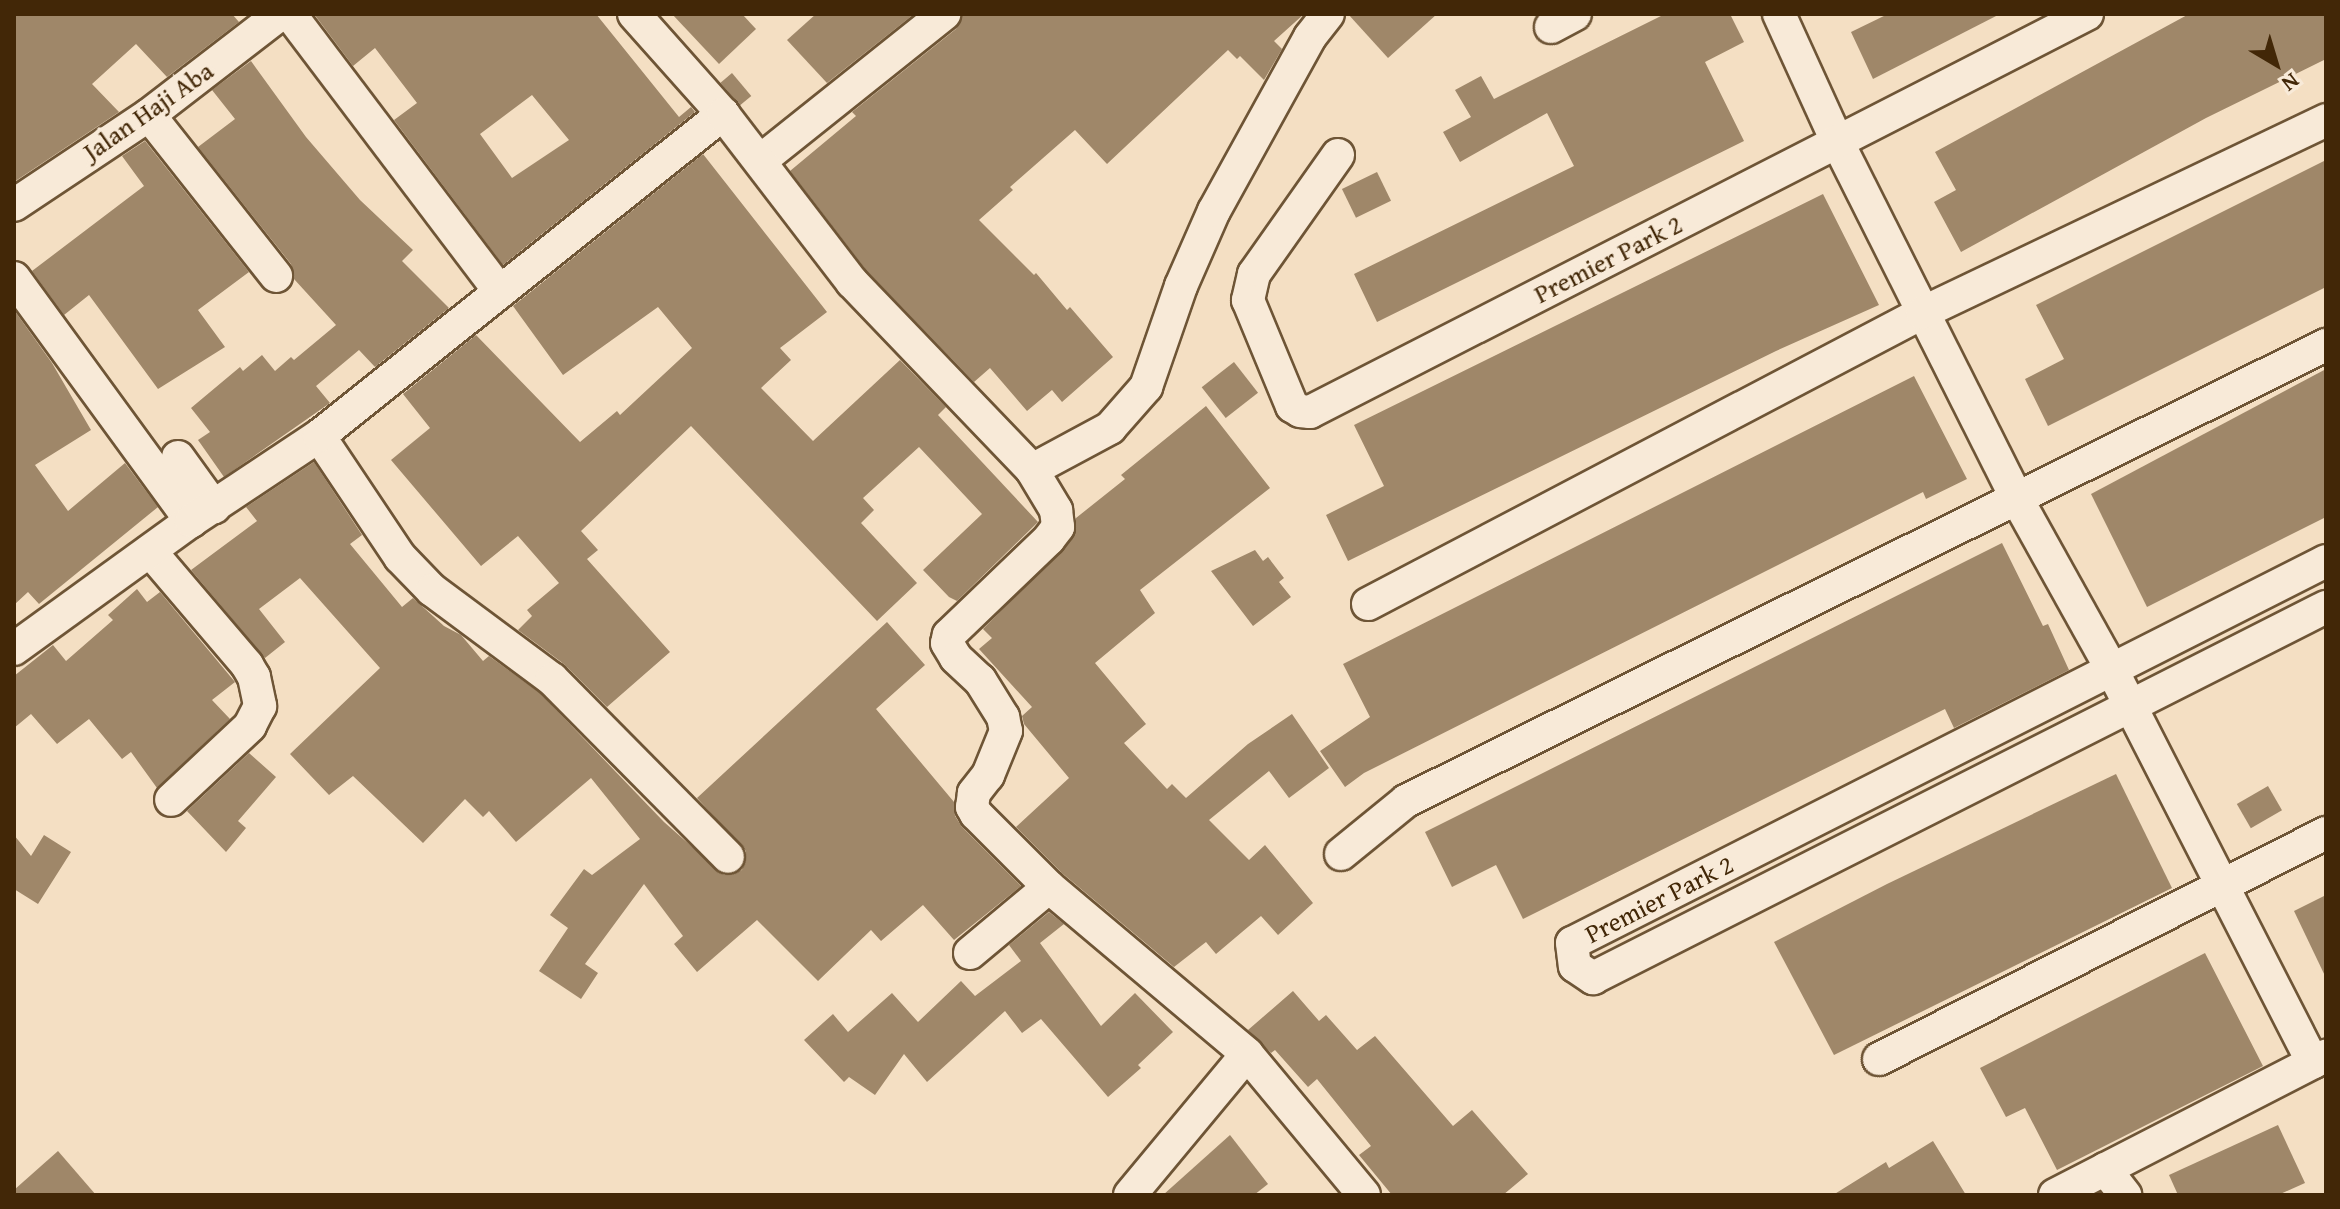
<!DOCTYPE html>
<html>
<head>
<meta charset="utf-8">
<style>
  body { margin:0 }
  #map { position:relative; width:2340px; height:1209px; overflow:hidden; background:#f4dfc3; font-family:"Gentium Book Plus",serif }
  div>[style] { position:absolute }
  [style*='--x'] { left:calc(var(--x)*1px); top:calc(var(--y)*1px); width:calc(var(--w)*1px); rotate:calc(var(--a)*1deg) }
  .building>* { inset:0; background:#9f8769; transform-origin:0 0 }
  .roads { filter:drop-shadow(2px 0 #6e5536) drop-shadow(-2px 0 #6e5536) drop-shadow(0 2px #6e5536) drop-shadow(0 -2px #6e5536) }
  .street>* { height:32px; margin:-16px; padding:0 16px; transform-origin:16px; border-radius:16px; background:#f8ead8 }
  span { translate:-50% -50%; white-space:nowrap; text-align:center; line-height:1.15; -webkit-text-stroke:8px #f8ead8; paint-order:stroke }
  .street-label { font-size:26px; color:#422707 }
  .frame { position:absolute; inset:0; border:16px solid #422707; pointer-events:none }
  .north { position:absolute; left:2236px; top:24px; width:80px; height:80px; -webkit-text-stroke:6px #f8ead8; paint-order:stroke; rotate:142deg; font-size:22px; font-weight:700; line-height:32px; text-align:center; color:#422707 }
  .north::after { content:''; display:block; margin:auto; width:28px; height:36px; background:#422707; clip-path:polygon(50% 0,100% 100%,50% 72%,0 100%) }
</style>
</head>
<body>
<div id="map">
  <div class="building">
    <div style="clip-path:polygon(14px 14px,232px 14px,239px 22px,167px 77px,136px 44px,92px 84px,119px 112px,14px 182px)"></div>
    <div style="clip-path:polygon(evenodd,314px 14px,596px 14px,679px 117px,691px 107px,695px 112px,503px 265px,394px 120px,417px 103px,375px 48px,353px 66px,314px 14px,532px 95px,569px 140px,512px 178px,480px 134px,532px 95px)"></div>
    <div style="clip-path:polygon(672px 14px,742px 14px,756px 29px,719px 64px)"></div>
    <div style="clip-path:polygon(816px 14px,914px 14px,827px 83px,787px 40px)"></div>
    <div style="clip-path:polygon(963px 14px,1304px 14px,1274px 41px,1282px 49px,1264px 80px,1240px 56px,1237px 59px,1228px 50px,1107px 164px,1075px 130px,1010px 187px,1013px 190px,979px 220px,1034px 275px,1036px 273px,1067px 310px,1070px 307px,1113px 357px,1062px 402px,1052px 390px,1027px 411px,990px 368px,974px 382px,866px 270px,790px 171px,856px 116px,852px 112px,956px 29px)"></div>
    <div style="clip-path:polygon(1348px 14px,1437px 14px,1388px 58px)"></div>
    <div style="clip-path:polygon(1665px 14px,1730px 14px,1744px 42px,1705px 62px,1744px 141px,1377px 322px,1354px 274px,1574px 166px,1547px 113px,1460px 162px,1443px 132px,1471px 117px,1455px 90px,1481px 76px,1494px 99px)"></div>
    <div style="clip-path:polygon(1888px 14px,2000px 14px,1873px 79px,1851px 32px)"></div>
    <div style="clip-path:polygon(2189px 14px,2326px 14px,2326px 59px,2206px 118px,1961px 252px,1934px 202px,1956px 190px,1935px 152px)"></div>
    <div style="clip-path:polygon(251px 61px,306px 137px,360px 200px,413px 250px,402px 261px,449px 308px,375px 367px,359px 350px,316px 386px,330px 403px,224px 477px,198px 440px,210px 432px,191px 408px,240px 367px,243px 371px,262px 355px,275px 371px,291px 357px,294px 360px,336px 325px,294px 279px,291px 264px,198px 147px,235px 119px,212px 90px)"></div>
    <div style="left:732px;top:73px;width:30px;height:15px;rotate:50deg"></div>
    <div style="clip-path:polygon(145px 141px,249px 272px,198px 310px,225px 347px,158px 389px,89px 295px,64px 315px,32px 271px,144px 186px,122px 156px)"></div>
    <div style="clip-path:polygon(703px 154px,827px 312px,780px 348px,791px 360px,761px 388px,813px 441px,900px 360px,946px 407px,938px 415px,1038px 522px,957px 601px,949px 597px,923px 570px,982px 514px,919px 447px,863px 498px,874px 510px,861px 523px,917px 583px,877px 621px,691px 426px,581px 531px,598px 550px,587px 559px,670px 652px,607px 707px,564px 664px,518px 630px,532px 616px,527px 610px,559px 583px,518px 536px,481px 566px,391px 460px,430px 428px,403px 394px,476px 335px,580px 442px,617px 411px,620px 415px,692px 348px,658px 307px,563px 375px,513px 306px)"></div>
    <div style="clip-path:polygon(2326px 160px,2326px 287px,2048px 426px,2025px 379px,2064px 359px,2036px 305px)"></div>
    <div style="left:1377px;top:172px;width:32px;height:39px;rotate:64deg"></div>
    <div style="clip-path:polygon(1823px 194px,1879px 305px,1776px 351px,1348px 561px,1326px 515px,1384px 486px,1354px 425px)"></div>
    <div style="clip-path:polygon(14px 310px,52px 363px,91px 430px,35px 465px,68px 511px,125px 463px,158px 507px,39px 604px,28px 592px,14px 605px)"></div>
    <div style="left:1234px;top:362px;width:39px;height:41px;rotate:52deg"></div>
    <div style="clip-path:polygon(2326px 369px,2326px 517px,2147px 607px,2091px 494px)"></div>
    <div style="clip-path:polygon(1914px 376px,1967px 479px,1926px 499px,1923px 492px,1364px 773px,1345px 787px,1320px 751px,1370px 717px,1343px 664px)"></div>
    <div style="clip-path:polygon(1206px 406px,1270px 488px,1140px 590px,1155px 613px,1095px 663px,1146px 724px,1124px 743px,1167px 789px,1172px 784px,1186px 798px,1248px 744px,1292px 714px,1329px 768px,1289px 798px,1269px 771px,1209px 820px,1249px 860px,1265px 845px,1313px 903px,1278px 935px,1261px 916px,1216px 954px,1206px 942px,1174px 967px,1062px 873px,1016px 827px,1069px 778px,1024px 724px,1022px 716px,1032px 707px,979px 649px,992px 638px,983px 629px,1073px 538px,1076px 518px,1125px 479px,1121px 475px)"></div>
    <div style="clip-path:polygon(314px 462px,362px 535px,350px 544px,402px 607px,413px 598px,444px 626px,461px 635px,483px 661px,489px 656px,540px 693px,664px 822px,724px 875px,742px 870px,746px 851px,697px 798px,887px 622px,925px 665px,876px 709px,954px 802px,955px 816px,962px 827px,1021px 886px,954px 940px,923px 905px,881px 941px,871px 930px,818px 981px,757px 920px,697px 972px,674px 944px,683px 936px,644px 884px,585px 964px,598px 973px,581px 999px,539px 971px,568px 928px,550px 915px,584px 869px,592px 875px,640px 839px,591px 778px,516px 842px,489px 811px,483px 817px,465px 799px,423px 843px,353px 776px,329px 795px,290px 754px,380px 668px,300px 578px,259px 609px,285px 642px,265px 658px,191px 570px,257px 521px,246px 507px)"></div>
    <div style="clip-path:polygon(2002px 543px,2043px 626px,2048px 624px,2069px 670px,1954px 728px,1945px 709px,1523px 919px,1496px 865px,1452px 887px,1425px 832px)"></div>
    <div style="clip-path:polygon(1255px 550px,1263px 561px,1268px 557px,1284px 578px,1279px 582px,1291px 597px,1253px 626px,1211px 571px)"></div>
    <div style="clip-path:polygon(137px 589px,147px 602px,160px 592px,235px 682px,212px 700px,230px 719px,157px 788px,131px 752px,122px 759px,89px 719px,57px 744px,31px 714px,14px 728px,14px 676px,53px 645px,66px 661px,113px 620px,108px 615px)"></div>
    <div style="clip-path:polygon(249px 753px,276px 777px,238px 821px,246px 828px,226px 852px,187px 811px)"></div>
    <div style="clip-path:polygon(2116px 774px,2172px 888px,1834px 1055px,1774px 942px,1887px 884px)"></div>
    <div style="left:2268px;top:786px;width:28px;height:36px;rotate:60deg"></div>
    <div style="clip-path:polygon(14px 835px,31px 856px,44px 835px,71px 852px,38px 904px,14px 889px)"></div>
    <div style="clip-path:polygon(2326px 895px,2326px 978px,2294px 911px)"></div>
    <div style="clip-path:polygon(1049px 912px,1064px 924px,1040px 943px,1101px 1026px,1135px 993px,1173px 1032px,1138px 1065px,1141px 1068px,1108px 1097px,1041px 1019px,1022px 1033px,1005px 1011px,927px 1082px,904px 1054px,875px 1095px,849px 1077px,844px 1082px,804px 1040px,833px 1014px,848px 1032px,892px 993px,918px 1022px,961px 981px,975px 996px,1021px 961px,1009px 945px)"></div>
    <div style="clip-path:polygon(2205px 953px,2263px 1066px,2057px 1170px,2025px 1108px,2006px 1117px,1980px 1068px)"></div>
    <div style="clip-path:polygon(1293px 991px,1319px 1021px,1326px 1015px,1357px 1050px,1375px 1036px,1453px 1126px,1472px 1110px,1528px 1174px,1503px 1195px,1392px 1195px,1359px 1155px,1371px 1146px,1317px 1079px,1308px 1087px,1275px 1050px,1271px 1053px,1248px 1030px)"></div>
    <div style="clip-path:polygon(2278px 1125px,2305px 1183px,2278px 1195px,2178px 1195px,2169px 1175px)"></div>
    <div style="clip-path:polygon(1230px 1135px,1268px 1184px,1254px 1195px,1163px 1195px)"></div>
    <div style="clip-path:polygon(1933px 1141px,1966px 1195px,1833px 1195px,1886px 1162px,1889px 1168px)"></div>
    <div style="clip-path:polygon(58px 1151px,96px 1195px,14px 1195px,14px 1190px)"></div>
  </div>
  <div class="roads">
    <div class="street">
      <div style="--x:290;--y:14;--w:348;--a:52.9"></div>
      <div style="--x:634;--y:14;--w:134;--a:48.3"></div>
      <div style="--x:1779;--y:14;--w:140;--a:65.5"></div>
      <div style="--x:1837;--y:141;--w:401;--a:63.3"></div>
      <div style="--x:2017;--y:499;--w:196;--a:60.9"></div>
      <div style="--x:2112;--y:670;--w:441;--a:62.9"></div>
      <div style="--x:1551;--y:27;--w:27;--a:-28"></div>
      <div style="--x:149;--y:115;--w:205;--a:51.7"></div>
      <div style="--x:1338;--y:155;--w:146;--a:125.2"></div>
      <div style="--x:1254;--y:274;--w:27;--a:103"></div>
      <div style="--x:1248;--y:300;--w:115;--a:67.5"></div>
      <div style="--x:1292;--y:406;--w:9;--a:32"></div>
      <div style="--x:1300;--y:411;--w:10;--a:6"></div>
      <div style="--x:1310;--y:412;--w:873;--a:-27.12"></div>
      <div style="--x:760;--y:161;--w:236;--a:-38.6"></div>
      <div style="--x:14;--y:205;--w:162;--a:-33.7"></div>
      <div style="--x:149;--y:115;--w:165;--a:-37.6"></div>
      <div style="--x:14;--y:278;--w:301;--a:53.9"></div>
      <div style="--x:319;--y:436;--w:146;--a:56.2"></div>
      <div style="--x:400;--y:557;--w:46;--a:45.9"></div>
      <div style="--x:432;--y:590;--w:149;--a:36.6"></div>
      <div style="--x:552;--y:679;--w:250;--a:45.3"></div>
      <div style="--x:178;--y:457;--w:62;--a:54.2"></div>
      <div style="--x:1032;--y:470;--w:89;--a:-28.3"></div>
      <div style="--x:1110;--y:428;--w:55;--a:-48.7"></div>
      <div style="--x:1146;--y:387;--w:107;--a:-70.9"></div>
      <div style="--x:1181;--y:286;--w:82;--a:-66.3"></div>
      <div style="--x:1214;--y:211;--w:199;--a:-61.1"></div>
      <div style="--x:1310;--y:37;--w:29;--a:-52"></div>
      <div style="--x:150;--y:551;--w:150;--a:49.6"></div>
      <div style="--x:247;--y:665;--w:14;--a:60"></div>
      <div style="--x:254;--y:677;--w:30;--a:78"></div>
      <div style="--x:260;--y:706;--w:22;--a:117"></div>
      <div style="--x:250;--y:726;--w:108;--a:136.9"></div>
      <div style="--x:2326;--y:561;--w:845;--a:153.13"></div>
      <div style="--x:1572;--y:943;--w:23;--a:83"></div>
      <div style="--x:1575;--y:966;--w:22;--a:34"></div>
      <div style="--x:1593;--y:978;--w:822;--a:-26.85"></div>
      <div style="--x:1368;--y:604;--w:626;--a:-27.71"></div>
      <div style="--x:1922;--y:313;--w:448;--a:-25.5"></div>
      <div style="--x:14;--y:649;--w:218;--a:-35.9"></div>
      <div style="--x:191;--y:521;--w:154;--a:-33.6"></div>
      <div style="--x:319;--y:436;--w:517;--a:-38.56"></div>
      <div style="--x:723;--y:114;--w:212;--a:52.5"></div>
      <div style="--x:852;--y:282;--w:260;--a:46.2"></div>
      <div style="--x:1032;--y:470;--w:47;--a:59"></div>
      <div style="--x:1056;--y:510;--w:17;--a:83"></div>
      <div style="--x:1058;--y:527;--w:15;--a:127"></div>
      <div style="--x:1049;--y:539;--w:139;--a:136.2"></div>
      <div style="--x:949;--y:635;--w:8;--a:104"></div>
      <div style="--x:947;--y:643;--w:17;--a:59"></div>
      <div style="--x:956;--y:658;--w:33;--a:43"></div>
      <div style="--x:980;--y:680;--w:44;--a:58.1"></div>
      <div style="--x:1003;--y:717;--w:14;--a:78"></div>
      <div style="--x:1006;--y:731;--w:48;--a:112.2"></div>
      <div style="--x:988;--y:775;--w:23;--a:128"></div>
      <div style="--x:974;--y:793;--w:14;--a:98"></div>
      <div style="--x:972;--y:807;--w:8;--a:60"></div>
      <div style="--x:976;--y:814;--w:103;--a:45"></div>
      <div style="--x:1049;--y:887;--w:259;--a:40.1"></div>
      <div style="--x:1247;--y:1054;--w:183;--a:50.3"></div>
      <div style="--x:1341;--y:854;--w:84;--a:-39.2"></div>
      <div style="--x:1406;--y:801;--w:1027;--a:-26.37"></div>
      <div style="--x:970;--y:953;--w:103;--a:-39.9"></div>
      <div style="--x:1879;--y:1059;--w:501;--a:-26.82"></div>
      <div style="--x:2105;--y:1169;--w:33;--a:52"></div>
      <div style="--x:1130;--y:1195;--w:183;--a:-50.3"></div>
      <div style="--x:2055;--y:1195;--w:305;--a:-27.2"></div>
    </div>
  </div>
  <div class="street-label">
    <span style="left:148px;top:111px;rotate:-35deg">Jalan Haji Aba</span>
    <span style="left:1608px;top:259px;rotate:-27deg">Premier Park 2</span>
    <span style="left:1659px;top:899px;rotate:-27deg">Premier Park 2</span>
  </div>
  <div class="frame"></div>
  <div class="north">N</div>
</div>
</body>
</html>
